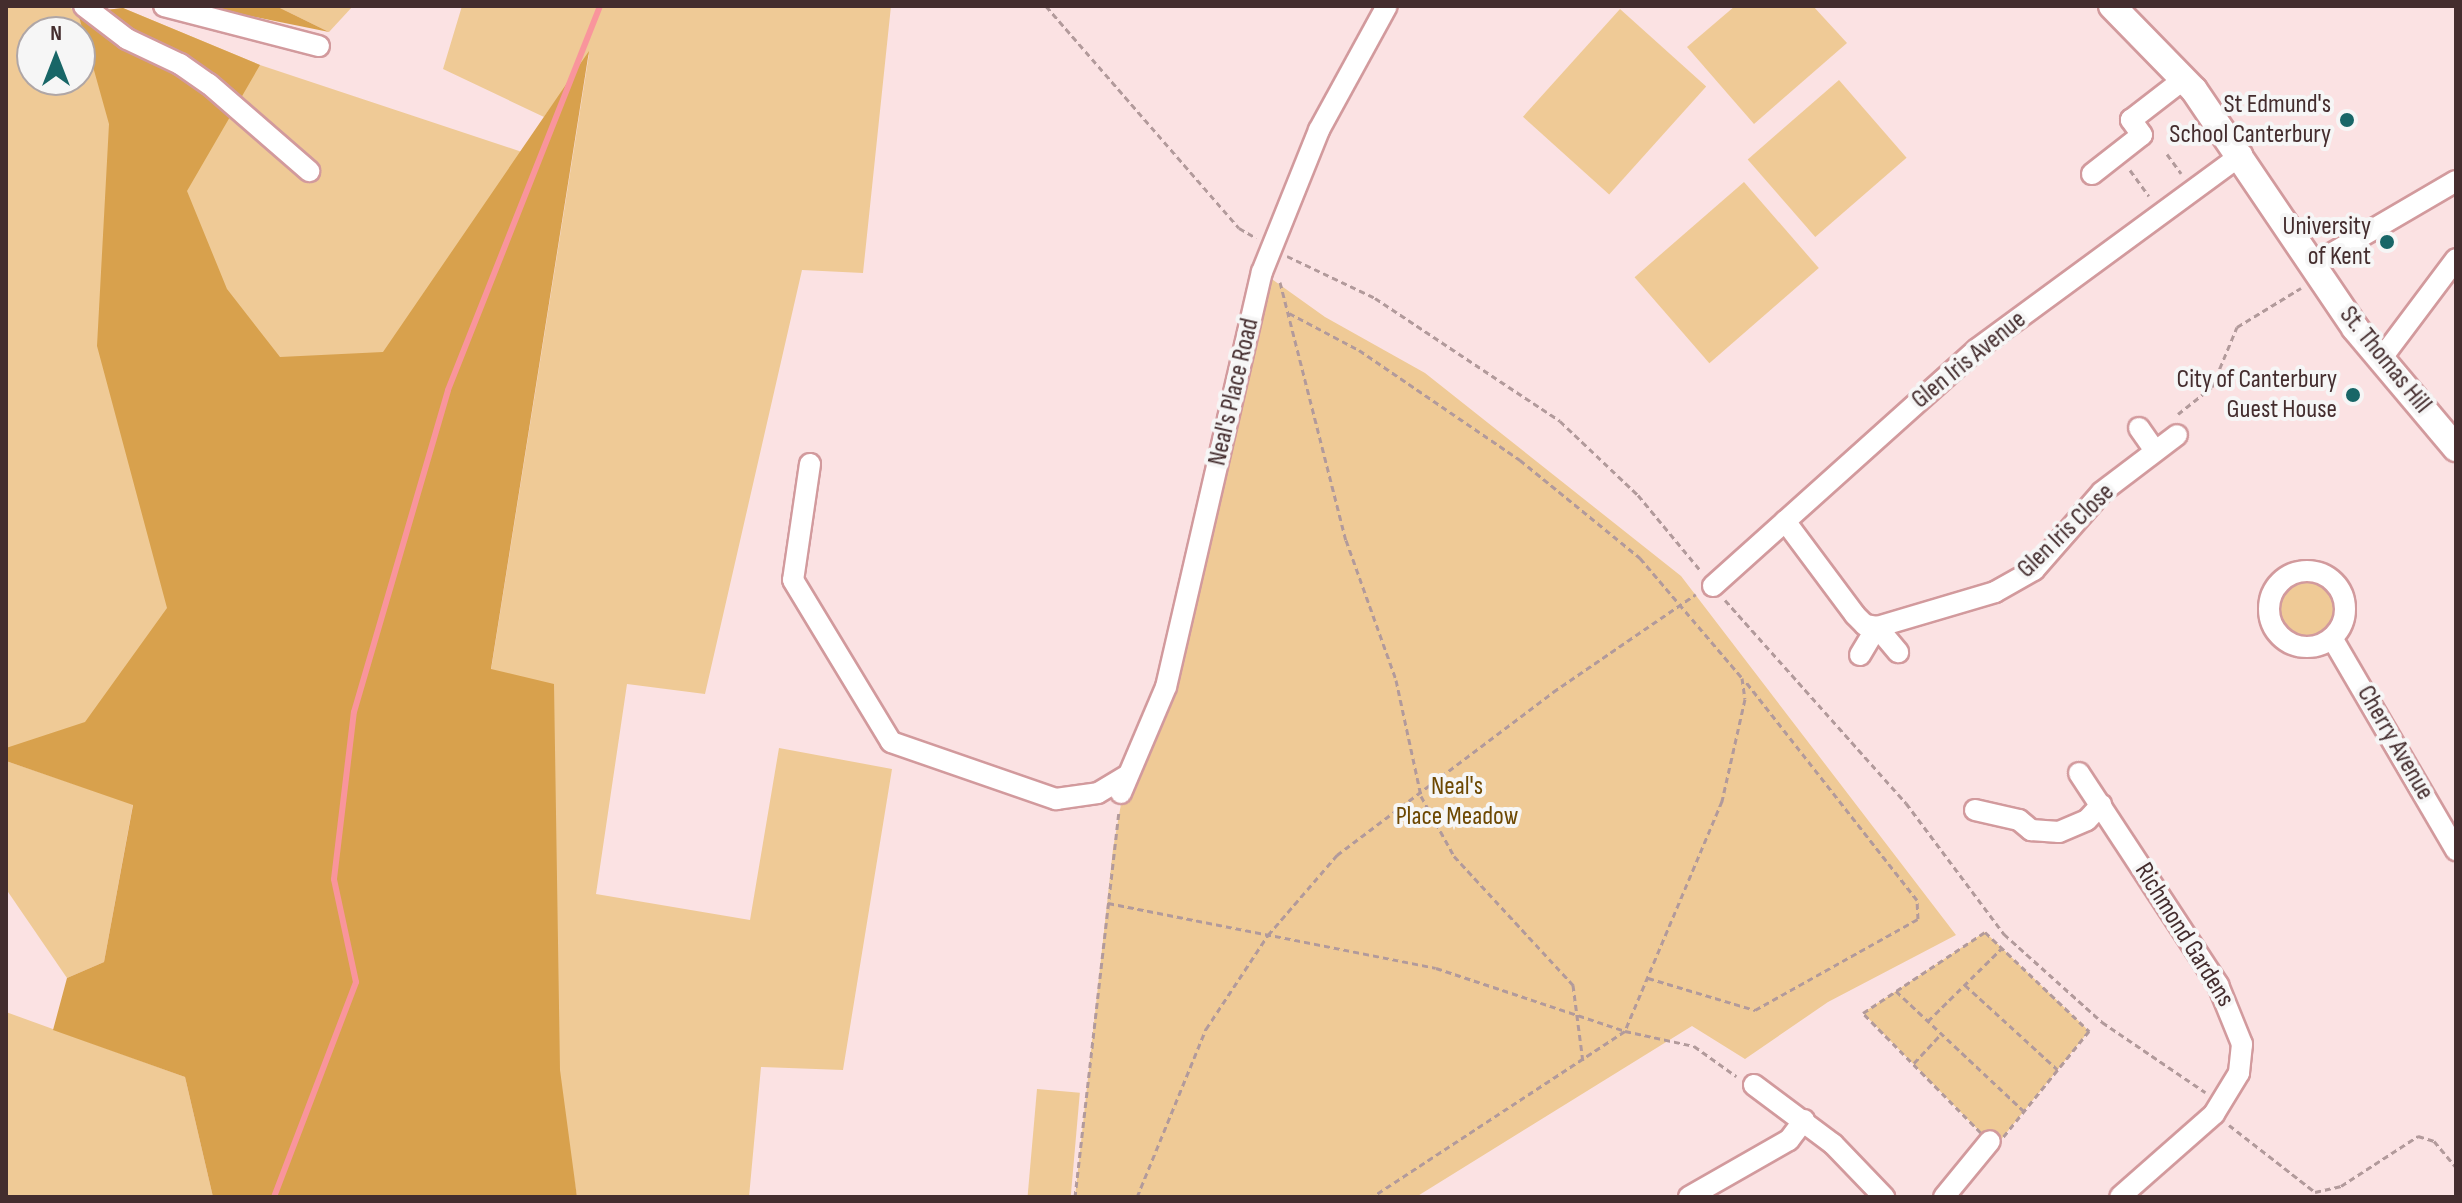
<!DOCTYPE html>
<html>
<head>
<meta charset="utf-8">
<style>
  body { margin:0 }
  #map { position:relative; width:2462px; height:1203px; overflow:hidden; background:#fbe2e3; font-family:"Sofia Sans Condensed",sans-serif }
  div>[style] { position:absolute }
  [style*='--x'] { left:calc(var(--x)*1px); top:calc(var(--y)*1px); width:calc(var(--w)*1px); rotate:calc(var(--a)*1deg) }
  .green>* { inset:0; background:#efca96; transform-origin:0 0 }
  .round { border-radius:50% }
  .forest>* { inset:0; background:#d8a14d }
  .stream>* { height:6px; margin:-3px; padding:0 3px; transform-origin:3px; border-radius:3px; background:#f9959c }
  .path>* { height:3px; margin-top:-1.5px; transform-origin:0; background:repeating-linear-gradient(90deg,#b29a9b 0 6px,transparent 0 10px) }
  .roads { filter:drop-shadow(2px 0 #d29a9d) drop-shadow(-2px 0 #d29a9d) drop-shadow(0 2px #d29a9d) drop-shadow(0 -2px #d29a9d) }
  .minor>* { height:20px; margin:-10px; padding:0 10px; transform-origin:10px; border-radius:10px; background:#fff }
  .minor>.ring { margin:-10px; padding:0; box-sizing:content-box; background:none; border:20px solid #fff; border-radius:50% }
  .major>* { height:26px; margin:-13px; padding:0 13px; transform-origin:13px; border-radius:13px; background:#fff }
  .dots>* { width:22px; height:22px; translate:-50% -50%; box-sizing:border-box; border:4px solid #f6f6f6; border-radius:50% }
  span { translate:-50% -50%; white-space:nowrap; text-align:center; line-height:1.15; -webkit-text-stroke:8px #f6f6f6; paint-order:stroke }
  .poi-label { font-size:26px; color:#442d2e }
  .right { translate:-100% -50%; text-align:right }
  .street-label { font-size:26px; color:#442d2e }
  .park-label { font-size:26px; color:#6d4802 }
  .frame { position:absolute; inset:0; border:8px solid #442d2e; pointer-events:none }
  .north { position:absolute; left:16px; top:16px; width:80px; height:80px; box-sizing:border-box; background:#f6f6f6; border:2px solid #afa6a6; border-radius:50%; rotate:0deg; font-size:22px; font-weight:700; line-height:32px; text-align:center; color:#442d2e }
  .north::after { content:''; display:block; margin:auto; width:28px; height:36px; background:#186667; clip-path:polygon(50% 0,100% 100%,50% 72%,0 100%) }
</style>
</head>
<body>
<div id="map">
  <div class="green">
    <div style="clip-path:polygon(evenodd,6px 6px,68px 6px,78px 13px,123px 8px,260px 65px,522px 152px,393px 384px,334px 711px,6px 752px,6px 6px,32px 32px,80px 32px,80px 80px,32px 80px,32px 32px)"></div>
    <div style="clip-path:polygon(276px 6px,353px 6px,329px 32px)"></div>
    <div style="clip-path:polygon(462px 6px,891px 6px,863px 273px,802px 270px,705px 694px,627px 684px,596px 894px,750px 920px,779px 748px,892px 769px,843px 1070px,761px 1067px,749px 1197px,577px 1197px,491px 670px,589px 54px,544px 117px,443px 69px)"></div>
    <div style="clip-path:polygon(1735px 6px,1813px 6px,1847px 43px,1754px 124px,1687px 47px)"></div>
    <div style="left:1620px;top:9px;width:116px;height:145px;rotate:42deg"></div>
    <div style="left:1839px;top:80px;width:103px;height:121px;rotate:49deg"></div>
    <div style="left:1744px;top:182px;width:114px;height:145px;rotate:49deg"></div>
    <div style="clip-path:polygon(1262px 272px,1325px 317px,1425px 373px,1681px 576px,1956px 935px,1828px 1002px,1745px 1059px,1692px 1026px,1416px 1197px,1075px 1197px,1113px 849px,1126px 776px,1148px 736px)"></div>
    <div class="round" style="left:2276px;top:578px;width:58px;height:58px"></div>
    <div style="clip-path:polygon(6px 761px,133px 804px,104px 962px,67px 978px,6px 889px)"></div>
    <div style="clip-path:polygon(1985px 932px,2089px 1031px,1995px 1147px,1863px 1013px)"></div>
    <div style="clip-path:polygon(6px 1012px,185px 1077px,213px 1197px,6px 1197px)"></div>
    <div style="left:1037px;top:1089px;width:43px;height:108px;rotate:5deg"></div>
  </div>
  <div class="forest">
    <div style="clip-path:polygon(203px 6px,276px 6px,329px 32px,245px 15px)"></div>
    <div style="clip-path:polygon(123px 8px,260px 65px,187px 191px,227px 289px,280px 357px,383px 352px,589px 51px,491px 669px,554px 684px,560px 1070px,577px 1197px,213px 1197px,185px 1077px,53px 1030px,67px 978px,104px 962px,133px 805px,6px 761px,6px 748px,85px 722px,167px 608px,97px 346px,109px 124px,78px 13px)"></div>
  </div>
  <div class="stream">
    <div style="--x:274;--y:1197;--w:230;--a:-69.1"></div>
    <div style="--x:356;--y:982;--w:105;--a:-102.1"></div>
    <div style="--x:334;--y:879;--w:168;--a:-83.2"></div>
    <div style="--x:354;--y:712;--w:335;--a:-73.7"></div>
    <div style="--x:448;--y:390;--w:413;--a:-68.4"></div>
  </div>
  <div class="path">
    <div style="--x:1046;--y:6;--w:294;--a:49"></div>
    <div style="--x:1239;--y:228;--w:20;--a:30"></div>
    <div style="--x:2167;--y:154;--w:24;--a:54"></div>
    <div style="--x:2130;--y:170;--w:32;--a:54"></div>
    <div style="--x:1287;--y:256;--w:98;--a:25.5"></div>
    <div style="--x:1375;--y:298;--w:222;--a:33.6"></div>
    <div style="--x:1560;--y:421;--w:108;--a:43.5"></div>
    <div style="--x:1638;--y:495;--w:97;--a:50.4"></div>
    <div style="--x:1280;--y:282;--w:266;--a:75.7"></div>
    <div style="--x:1346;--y:540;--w:149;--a:70.3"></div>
    <div style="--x:1396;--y:680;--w:119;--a:77.8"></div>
    <div style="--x:1421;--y:796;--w:68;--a:61.2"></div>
    <div style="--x:1454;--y:856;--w:176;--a:47.3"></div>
    <div style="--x:1573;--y:985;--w:78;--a:82.6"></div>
    <div style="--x:1289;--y:313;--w:79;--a:27.9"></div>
    <div style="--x:1359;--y:350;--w:195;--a:34.3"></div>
    <div style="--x:1520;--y:460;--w:155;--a:39.2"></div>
    <div style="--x:1640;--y:558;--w:157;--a:49.6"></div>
    <div style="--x:1742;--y:678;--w:21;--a:82"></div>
    <div style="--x:1745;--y:699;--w:105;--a:102.7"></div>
    <div style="--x:1722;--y:801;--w:250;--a:112.9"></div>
    <div style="--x:1625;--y:1031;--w:303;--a:146.7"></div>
    <div style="--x:2178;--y:414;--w:43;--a:-38.5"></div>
    <div style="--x:2212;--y:387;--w:65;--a:-67.4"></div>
    <div style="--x:2237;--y:327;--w:75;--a:-31.4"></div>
    <div style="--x:1725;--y:600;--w:272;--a:48.3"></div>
    <div style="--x:1906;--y:803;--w:164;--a:53.2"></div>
    <div style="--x:2004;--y:934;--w:132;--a:41.9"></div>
    <div style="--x:2102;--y:1022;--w:125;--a:34.2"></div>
    <div style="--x:1108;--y:903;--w:334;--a:11.2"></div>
    <div style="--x:1436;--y:968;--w:199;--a:18.4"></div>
    <div style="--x:1625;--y:1031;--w:71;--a:12.3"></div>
    <div style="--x:1694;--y:1046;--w:52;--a:35.5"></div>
    <div style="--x:1985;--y:932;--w:144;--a:43.6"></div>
    <div style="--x:2089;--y:1031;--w:149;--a:129"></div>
    <div style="--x:1995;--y:1147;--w:188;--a:-134.6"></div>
    <div style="--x:1863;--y:1013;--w:146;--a:-33.6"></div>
    <div style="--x:1648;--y:978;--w:112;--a:16.7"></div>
    <div style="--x:1755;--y:1010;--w:187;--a:-29.2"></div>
    <div style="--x:1918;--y:919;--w:19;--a:-93"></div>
    <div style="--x:1917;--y:900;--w:278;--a:-128.1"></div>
    <div style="--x:1965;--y:985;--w:125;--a:42.4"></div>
    <div style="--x:1896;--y:991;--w:175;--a:43.2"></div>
    <div style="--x:1928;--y:1021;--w:103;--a:-44.6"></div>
    <div style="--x:1914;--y:1063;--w:40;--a:-47"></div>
    <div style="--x:2229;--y:1125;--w:109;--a:37.9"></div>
    <div style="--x:2315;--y:1192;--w:27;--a:-13"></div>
    <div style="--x:2341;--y:1186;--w:92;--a:-33"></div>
    <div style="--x:2418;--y:1136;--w:17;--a:17"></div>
    <div style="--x:2434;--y:1141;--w:34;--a:50"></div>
    <div style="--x:1075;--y:1197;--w:388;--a:-83.5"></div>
    <div style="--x:1137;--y:1197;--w:182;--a:-67.7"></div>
    <div style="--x:1206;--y:1029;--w:113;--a:-56.6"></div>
    <div style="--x:1268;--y:935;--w:106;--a:-49.2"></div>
    <div style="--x:1337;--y:855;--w:271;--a:-37"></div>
    <div style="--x:1553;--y:692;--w:173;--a:-34.4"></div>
  </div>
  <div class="roads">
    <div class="minor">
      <div style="--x:84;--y:6;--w:54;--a:37.5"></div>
      <div style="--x:127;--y:39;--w:59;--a:25.3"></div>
      <div style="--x:180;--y:64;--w:35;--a:35"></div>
      <div style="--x:209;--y:84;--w:133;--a:41"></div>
      <div style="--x:164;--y:6;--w:160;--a:14.5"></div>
      <div style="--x:2092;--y:174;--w:63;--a:-38"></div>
      <div style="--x:2142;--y:135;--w:19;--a:-126"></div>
      <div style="--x:2131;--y:120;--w:67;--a:-37.7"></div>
      <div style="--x:2314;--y:264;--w:164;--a:-30.3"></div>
      <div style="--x:2381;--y:359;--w:125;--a:-53.1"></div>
      <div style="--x:2139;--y:428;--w:28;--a:55"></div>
      <div style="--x:810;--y:464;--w:117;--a:98.3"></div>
      <div style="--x:793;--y:580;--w:189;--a:58.8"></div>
      <div style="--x:891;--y:742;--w:175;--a:19.1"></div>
      <div style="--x:1056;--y:799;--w:42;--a:-8.1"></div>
      <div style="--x:1098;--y:793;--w:33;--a:-31"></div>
      <div style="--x:1785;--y:521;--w:117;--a:53.3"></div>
      <div style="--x:1855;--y:615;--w:14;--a:45"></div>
      <div style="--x:1865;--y:625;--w:12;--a:9"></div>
      <div style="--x:1877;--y:627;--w:123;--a:-16.5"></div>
      <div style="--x:1995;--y:592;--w:45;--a:-29.4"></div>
      <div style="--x:2034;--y:570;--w:103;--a:-48.9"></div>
      <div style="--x:2102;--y:492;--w:94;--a:-37.2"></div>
      <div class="ring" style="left:2269px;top:571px;width:56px;height:56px"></div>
      <div style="--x:1713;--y:586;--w:355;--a:-41.9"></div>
      <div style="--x:1977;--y:349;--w:329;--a:-36.3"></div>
      <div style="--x:2332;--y:638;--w:246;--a:59.7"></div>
      <div style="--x:1860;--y:655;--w:33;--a:-59"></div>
      <div style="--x:1877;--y:627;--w:33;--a:50"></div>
      <div style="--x:2079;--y:773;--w:254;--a:56.7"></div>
      <div style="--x:2218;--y:985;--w:64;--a:67.9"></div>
      <div style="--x:2242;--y:1044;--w:29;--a:96"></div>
      <div style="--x:2239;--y:1073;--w:48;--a:121.4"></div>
      <div style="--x:2214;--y:1114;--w:125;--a:138.6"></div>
      <div style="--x:1121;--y:793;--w:115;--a:-67"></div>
      <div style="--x:1166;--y:687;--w:426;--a:-77"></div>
      <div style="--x:1262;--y:272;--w:153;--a:-68.1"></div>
      <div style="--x:1319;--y:130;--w:141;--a:-61.3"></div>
      <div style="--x:1975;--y:810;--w:45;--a:12.8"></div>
      <div style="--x:2019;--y:820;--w:16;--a:40"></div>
      <div style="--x:2031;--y:830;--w:28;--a:4"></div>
      <div style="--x:2059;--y:832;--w:30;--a:-23"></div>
      <div style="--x:2087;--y:820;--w:21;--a:-47"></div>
      <div style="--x:1754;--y:1085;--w:99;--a:36.8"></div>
      <div style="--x:1833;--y:1144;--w:74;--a:46.1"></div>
      <div style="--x:1689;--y:1197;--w:115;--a:-29.7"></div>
      <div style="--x:1789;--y:1140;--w:25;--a:-53"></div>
      <div style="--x:1944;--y:1197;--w:72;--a:-50.6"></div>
    </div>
    <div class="major">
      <div style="--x:2112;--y:6;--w:117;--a:45.7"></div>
      <div style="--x:2194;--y:90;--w:287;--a:55.9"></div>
      <div style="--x:2355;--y:328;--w:157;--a:49.9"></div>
    </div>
  </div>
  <div class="dots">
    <div style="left:2347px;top:120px;background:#186667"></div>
    <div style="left:2387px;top:242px;background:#186667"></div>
    <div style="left:2353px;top:395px;background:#186667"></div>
  </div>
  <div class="poi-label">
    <span class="right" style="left:2331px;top:120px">St Edmund's<br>School Canterbury</span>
    <span class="right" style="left:2371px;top:242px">University<br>of Kent</span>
    <span class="right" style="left:2337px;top:395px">City of Canterbury<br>Guest House</span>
  </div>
  <div class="street-label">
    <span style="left:1969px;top:360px;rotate:-39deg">Glen Iris Avenue</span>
    <span style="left:2385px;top:360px;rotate:51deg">St. Thomas Hill</span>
    <span style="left:1234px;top:392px;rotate:-77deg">Neal's Place Road</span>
    <span style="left:2066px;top:531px;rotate:-44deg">Glen Iris Close</span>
    <span style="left:2395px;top:743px;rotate:60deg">Cherry Avenue</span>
    <span style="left:2184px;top:935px;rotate:58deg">Richmond Gardens</span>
  </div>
  <div class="park-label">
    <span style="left:1457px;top:802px">Neal's<br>Place Meadow</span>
  </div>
  <div class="frame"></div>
  <div class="north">N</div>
</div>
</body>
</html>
